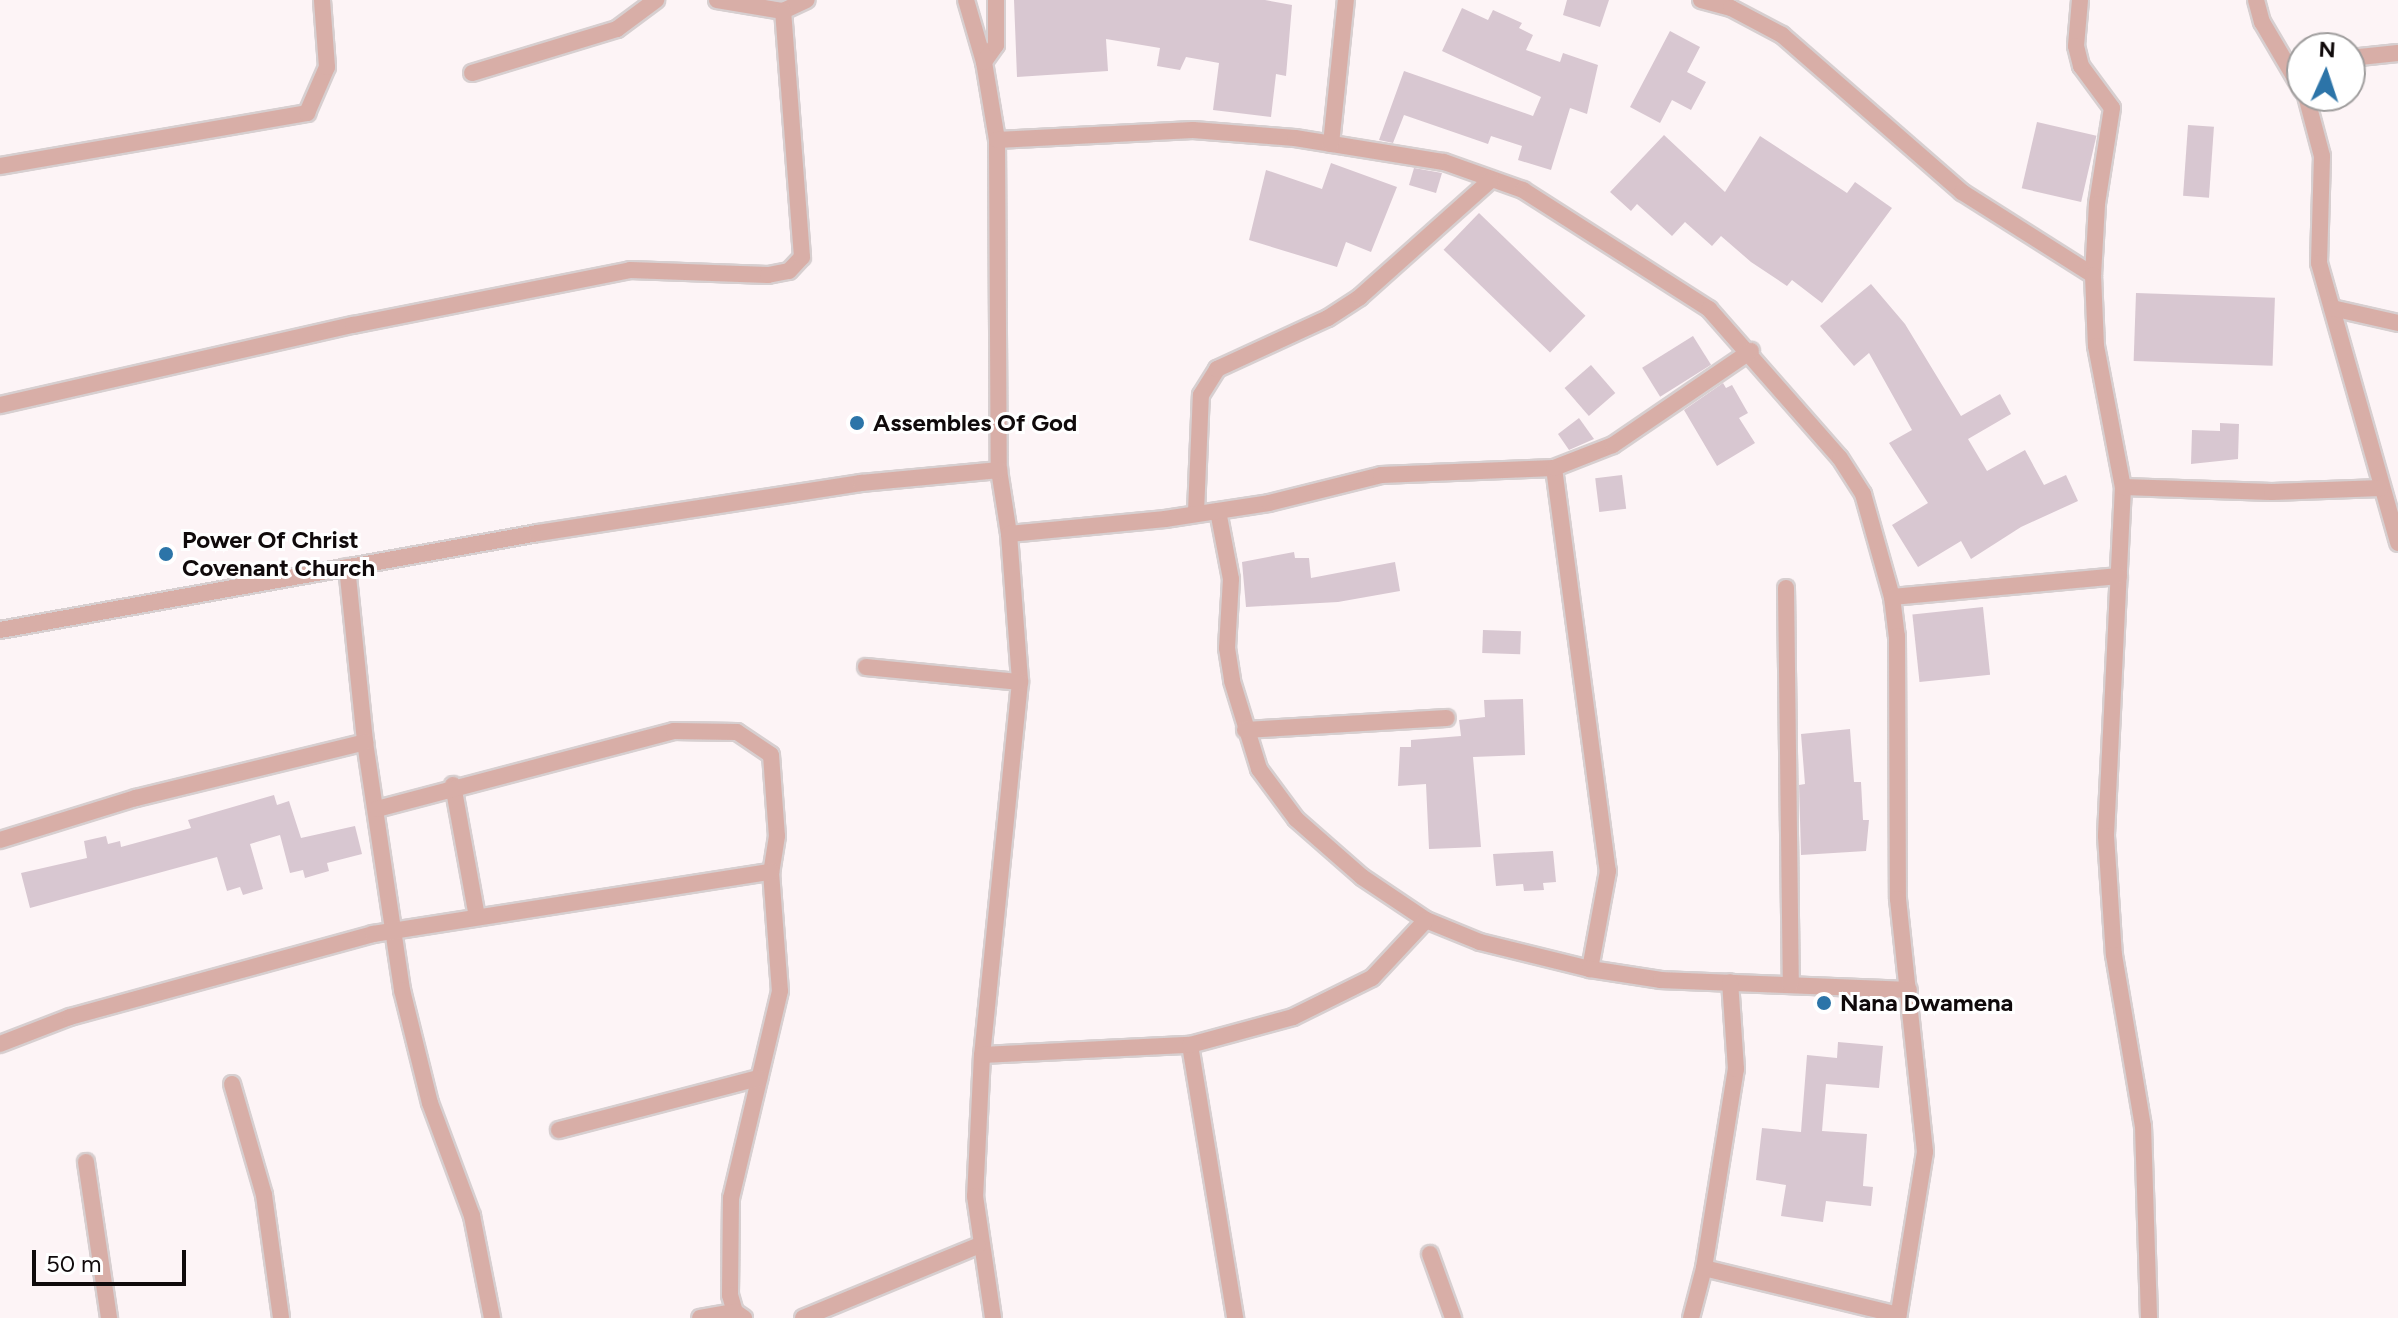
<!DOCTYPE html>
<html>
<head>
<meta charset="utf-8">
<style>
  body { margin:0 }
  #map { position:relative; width:2398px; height:1318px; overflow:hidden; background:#fdf4f6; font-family:Figtree,sans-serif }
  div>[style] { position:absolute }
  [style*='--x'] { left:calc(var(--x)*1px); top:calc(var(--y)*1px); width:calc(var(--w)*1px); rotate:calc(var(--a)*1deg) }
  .building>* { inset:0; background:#d8c7d1; transform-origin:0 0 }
  .roads { filter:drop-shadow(2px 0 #d7cfd0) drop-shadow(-2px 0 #d7cfd0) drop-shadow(0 2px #d7cfd0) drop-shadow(0 -2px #d7cfd0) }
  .street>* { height:16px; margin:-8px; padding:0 8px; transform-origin:8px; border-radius:8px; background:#d8aea7 }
  .dots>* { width:22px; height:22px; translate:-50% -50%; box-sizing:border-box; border:4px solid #fff; border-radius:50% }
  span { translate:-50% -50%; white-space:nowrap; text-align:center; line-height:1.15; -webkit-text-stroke:6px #fff; paint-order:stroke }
  .poi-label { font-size:24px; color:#100a0b; font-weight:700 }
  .left { translate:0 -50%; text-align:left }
  .north { position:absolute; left:2286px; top:32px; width:80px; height:80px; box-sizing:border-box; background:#fff; border:2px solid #9f9d9d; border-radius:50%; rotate:3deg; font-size:22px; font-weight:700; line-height:32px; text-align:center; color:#100a0b }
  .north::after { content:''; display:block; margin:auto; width:28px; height:36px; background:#2c74a8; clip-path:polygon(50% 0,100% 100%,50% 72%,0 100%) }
  .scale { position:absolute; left:32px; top:1250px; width:154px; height:36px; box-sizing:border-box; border:4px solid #100a0b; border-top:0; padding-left:10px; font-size:24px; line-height:28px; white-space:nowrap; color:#100a0b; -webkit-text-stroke:6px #fff; paint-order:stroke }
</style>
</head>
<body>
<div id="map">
  <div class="building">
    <div style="clip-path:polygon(1014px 0,1265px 0,1292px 5px,1286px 76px,1276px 74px,1271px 117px,1213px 110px,1219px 63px,1186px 57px,1180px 70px,1157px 66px,1160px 48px,1106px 39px,1108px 71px,1017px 77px)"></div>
    <div style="clip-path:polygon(1567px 0,1609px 0,1600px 27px,1563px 15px)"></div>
    <div style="clip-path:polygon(1462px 8px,1488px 20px,1493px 10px,1522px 23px,1519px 28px,1533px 35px,1526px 50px,1560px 62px,1563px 53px,1598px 65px,1587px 114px,1570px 108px,1551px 170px,1518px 160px,1522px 146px,1491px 136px,1488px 144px,1404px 115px,1393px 143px,1379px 140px,1404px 71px,1533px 116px,1541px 97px,1442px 51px)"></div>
    <div style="clip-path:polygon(1670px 31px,1700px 47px,1687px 72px,1706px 82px,1691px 110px,1672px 100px,1660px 123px,1630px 107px)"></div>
    <div style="left:2037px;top:122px;width:61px;height:68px;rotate:13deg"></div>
    <div style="left:2188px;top:125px;width:26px;height:71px;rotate:4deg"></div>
    <div style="clip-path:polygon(1664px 135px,1725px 192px,1760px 136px,1847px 193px,1855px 182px,1892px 208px,1822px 303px,1792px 280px,1787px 286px,1751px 262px,1721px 236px,1712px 246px,1685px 222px,1672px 236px,1637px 204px,1631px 211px,1610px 192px)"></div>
    <div style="clip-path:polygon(1331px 163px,1397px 187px,1371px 252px,1346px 242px,1337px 267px,1249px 240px,1266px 170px,1322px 189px)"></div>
    <div style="clip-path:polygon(1414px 168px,1442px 173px,1436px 193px,1409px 185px)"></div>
    <div style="left:1479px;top:213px;width:148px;height:51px;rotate:44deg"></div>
    <div style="clip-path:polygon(1871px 284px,1905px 324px,1961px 416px,2000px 394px,2011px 414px,1968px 439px,1987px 471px,2025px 450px,2044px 485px,2066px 475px,2078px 501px,2021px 527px,1971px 559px,1961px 541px,1918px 567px,1892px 525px,1928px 503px,1889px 443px,1912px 430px,1869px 353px,1854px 366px,1820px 326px)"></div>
    <div style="left:2136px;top:293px;width:139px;height:68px;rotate:2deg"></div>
    <div style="left:1693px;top:336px;width:34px;height:60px;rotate:58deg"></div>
    <div style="left:1591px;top:365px;width:37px;height:35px;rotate:49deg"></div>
    <div style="clip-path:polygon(1723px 383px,1726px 388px,1732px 385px,1748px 413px,1739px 418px,1755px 443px,1717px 466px,1684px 410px)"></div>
    <div style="clip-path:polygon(1579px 418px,1594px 439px,1569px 450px,1558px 434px)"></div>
    <div style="clip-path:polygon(2220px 423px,2239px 424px,2238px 459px,2191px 464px,2192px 430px,2220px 431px)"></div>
    <div style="left:1622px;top:475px;width:34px;height:27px;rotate:83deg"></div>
    <div style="clip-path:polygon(1294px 552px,1295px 558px,1309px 558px,1311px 578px,1395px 562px,1400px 591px,1338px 602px,1246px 607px,1242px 562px)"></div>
    <div style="left:1983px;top:607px;width:68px;height:71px;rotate:84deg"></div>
    <div style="left:1483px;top:630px;width:38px;height:23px;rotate:2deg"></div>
    <div style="clip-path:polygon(1523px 699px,1525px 755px,1473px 757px,1481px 847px,1429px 849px,1426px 784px,1398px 786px,1400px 747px,1411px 747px,1411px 740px,1461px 736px,1459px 720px,1485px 717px,1484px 700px)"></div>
    <div style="clip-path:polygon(1850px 729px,1854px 782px,1861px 782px,1863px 820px,1869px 820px,1866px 851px,1801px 855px,1799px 785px,1805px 784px,1801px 734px)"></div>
    <div style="clip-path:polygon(274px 795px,277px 805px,289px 801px,301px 838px,355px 826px,362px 854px,327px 863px,329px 871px,305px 878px,303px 870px,290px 873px,280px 835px,250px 844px,263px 889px,243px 895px,240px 887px,227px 891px,217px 857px,30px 908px,21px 873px,87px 858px,84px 841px,106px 836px,108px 844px,120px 841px,121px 847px,191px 828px,188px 820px)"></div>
    <div style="clip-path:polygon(1553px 851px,1556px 882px,1543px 883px,1544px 890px,1524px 891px,1523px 884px,1496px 886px,1493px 854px)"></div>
    <div style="clip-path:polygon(1838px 1042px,1883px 1046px,1879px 1088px,1826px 1084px,1822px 1131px,1867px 1134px,1863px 1186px,1873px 1187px,1871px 1206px,1826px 1201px,1823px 1222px,1781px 1216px,1786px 1185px,1756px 1180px,1762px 1128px,1801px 1132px,1807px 1055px,1837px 1058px)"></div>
  </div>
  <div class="roads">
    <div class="street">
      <div style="--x:717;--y:0;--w:67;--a:9.5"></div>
      <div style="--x:783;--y:11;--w:26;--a:-25"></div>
      <div style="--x:966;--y:0;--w:65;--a:73.8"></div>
      <div style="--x:984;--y:62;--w:79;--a:80.5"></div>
      <div style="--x:997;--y:140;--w:330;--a:89.7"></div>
      <div style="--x:999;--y:470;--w:65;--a:81.1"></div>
      <div style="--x:1009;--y:534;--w:148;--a:85.7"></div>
      <div style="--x:1020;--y:682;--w:375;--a:95.8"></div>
      <div style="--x:982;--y:1055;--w:141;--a:92.8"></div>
      <div style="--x:975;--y:1196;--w:123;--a:81.6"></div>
      <div style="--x:1701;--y:0;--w:31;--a:15"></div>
      <div style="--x:1731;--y:8;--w:58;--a:27.9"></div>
      <div style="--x:1782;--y:35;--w:239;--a:41.1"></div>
      <div style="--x:1962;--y:192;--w:155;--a:32.4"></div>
      <div style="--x:2080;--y:0;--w:46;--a:95"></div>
      <div style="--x:2076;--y:46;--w:21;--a:76"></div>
      <div style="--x:2081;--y:66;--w:52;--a:53.6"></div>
      <div style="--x:2112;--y:108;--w:97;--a:98.9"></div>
      <div style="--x:2097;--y:204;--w:71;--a:93.2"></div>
      <div style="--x:2093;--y:275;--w:71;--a:87.6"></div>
      <div style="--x:2096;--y:346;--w:144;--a:79.2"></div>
      <div style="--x:2123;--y:487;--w:349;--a:92.8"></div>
      <div style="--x:2106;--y:836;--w:119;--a:86.2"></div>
      <div style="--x:2114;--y:955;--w:173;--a:80.4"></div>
      <div style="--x:2143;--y:1126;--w:192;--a:88.2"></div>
      <div style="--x:2256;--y:0;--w:23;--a:75"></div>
      <div style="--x:2262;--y:22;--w:79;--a:59.5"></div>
      <div style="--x:2350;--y:58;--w:48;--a:-5.9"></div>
      <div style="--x:984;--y:62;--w:21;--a:-55"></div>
      <div style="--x:996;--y:45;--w:45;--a:-90"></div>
      <div style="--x:472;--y:73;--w:152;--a:-16.9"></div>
      <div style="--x:617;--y:29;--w:49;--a:-36.6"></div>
      <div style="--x:2306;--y:96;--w:62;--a:75.1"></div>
      <div style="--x:2322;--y:156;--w:107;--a:91.6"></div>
      <div style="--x:2319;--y:263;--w:291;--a:74.2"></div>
      <div style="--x:997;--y:140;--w:196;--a:-2.9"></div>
      <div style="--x:1193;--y:130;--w:102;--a:4.5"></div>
      <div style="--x:1295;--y:138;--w:151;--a:9.2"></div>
      <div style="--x:1444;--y:162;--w:84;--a:19.5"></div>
      <div style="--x:1523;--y:190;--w:221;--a:32.6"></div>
      <div style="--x:1709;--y:309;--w:198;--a:48.7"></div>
      <div style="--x:1840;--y:458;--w:43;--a:57.4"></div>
      <div style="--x:1863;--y:494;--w:107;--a:74.3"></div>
      <div style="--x:1892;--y:597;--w:39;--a:83"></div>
      <div style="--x:1897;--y:636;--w:263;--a:89.8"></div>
      <div style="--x:1898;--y:899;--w:254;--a:83.9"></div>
      <div style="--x:1925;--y:1152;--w:168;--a:99.2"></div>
      <div style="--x:1331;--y:144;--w:145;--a:-84.1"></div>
      <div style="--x:0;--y:166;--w:312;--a:-9.8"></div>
      <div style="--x:307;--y:113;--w:50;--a:-66.5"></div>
      <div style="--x:327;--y:67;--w:67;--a:-94.3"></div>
      <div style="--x:2332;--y:308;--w:68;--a:12.8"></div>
      <div style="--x:0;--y:405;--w:362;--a:-12.8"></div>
      <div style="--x:353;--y:325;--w:282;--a:-11.2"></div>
      <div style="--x:630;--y:270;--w:138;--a:2.1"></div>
      <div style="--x:768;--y:275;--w:21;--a:-11"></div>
      <div style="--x:789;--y:271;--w:19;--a:-47"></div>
      <div style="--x:802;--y:257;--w:247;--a:-94.4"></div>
      <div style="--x:1554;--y:468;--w:407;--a:82.4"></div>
      <div style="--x:1608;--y:871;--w:100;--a:100.4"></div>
      <div style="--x:2123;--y:487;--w:149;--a:1.9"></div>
      <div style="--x:2272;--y:492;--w:109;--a:-2.1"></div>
      <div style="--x:1218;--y:511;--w:69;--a:79.2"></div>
      <div style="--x:1231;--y:579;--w:69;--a:93.3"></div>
      <div style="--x:1227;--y:648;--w:33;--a:81"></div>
      <div style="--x:1232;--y:681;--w:92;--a:72.9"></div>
      <div style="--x:1259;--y:769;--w:62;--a:53.5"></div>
      <div style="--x:1296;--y:819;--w:88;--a:41.3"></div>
      <div style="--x:1362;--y:877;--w:77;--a:33.9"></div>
      <div style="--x:1426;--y:920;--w:58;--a:22.2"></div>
      <div style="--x:1480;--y:942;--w:113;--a:13.8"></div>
      <div style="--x:1590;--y:969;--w:72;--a:8.8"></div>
      <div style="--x:1661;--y:980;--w:248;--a:2.3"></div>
      <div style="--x:1196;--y:512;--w:117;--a:-87.6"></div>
      <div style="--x:1201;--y:395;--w:31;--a:-58"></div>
      <div style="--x:1217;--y:369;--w:122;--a:-24.7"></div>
      <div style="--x:1328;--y:318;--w:38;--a:-33"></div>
      <div style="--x:1360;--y:297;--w:176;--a:-41.8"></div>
      <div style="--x:1009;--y:534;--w:157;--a:-5.5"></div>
      <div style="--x:1165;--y:519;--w:105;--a:-8.7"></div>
      <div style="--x:1269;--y:503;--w:115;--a:-14"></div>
      <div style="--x:1381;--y:475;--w:173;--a:-2.3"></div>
      <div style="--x:1554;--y:468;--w:63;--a:-21.3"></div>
      <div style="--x:1613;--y:445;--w:167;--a:-34.3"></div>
      <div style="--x:347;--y:567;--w:176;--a:84.1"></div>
      <div style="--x:365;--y:742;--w:251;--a:81.5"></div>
      <div style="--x:402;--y:990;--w:116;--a:76.1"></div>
      <div style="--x:430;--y:1103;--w:121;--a:69.6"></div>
      <div style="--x:472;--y:1216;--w:104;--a:78.9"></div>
      <div style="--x:1786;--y:588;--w:396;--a:89.3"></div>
      <div style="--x:1892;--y:597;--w:228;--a:-5.3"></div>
      <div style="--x:0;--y:630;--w:547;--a:-10.22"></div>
      <div style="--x:538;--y:533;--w:327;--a:-8.8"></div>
      <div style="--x:861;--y:483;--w:139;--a:-5.4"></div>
      <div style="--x:866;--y:667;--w:155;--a:5.6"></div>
      <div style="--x:1245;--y:730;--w:202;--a:-3.4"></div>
      <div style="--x:453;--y:785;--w:134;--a:79.7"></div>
      <div style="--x:377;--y:809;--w:307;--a:-14.7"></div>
      <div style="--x:674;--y:731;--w:63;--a:0.9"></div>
      <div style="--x:737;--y:732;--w:41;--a:34.1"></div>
      <div style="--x:771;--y:755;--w:81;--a:85.8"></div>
      <div style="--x:777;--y:836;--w:36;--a:99"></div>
      <div style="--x:771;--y:872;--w:119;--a:85.7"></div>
      <div style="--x:780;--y:991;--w:213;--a:103.3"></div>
      <div style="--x:731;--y:1198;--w:97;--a:90.6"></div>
      <div style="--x:730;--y:1295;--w:18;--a:74"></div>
      <div style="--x:735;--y:1312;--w:11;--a:34"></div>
      <div style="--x:0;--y:840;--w:142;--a:-17.2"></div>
      <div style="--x:136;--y:798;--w:236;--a:-13.7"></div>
      <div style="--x:0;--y:1044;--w:75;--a:-21.1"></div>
      <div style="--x:70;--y:1017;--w:314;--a:-15.3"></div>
      <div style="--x:373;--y:934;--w:403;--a:-8.9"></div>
      <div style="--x:1190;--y:1045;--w:277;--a:80.6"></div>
      <div style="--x:982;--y:1055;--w:208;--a:-2.8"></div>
      <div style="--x:1190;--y:1045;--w:107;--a:-15.2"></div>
      <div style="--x:1293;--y:1017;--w:88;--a:-26.3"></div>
      <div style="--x:1372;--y:978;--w:79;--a:-47"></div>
      <div style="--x:232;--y:1084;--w:116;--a:73.9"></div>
      <div style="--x:264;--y:1195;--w:124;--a:82.1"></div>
      <div style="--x:559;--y:1130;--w:207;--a:-14.6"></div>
      <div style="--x:86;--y:1162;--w:158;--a:81.6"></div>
      <div style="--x:1430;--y:1254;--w:68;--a:70.2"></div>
      <div style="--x:1704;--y:1268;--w:200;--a:13.6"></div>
      <div style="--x:700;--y:1318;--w:36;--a:-10"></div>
      <div style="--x:803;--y:1318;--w:189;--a:-22.4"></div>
      <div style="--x:1691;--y:1318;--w:52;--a:-75.4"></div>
      <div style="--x:1704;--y:1268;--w:202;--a:-80.9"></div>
      <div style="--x:1736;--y:1069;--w:87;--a:-93.9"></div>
    </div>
  </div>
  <div class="dots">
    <div style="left:857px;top:423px;background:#2c74a8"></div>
    <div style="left:166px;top:554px;background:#2c74a8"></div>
    <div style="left:1824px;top:1003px;background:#2c74a8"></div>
  </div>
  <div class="poi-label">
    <span class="left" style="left:873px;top:423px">Assembles Of God</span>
    <span class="left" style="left:182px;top:554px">Power Of Christ<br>Covenant Church</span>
    <span class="left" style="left:1840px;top:1003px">Nana Dwamena</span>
  </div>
  <div class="north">N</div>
  <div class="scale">50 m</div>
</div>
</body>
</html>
